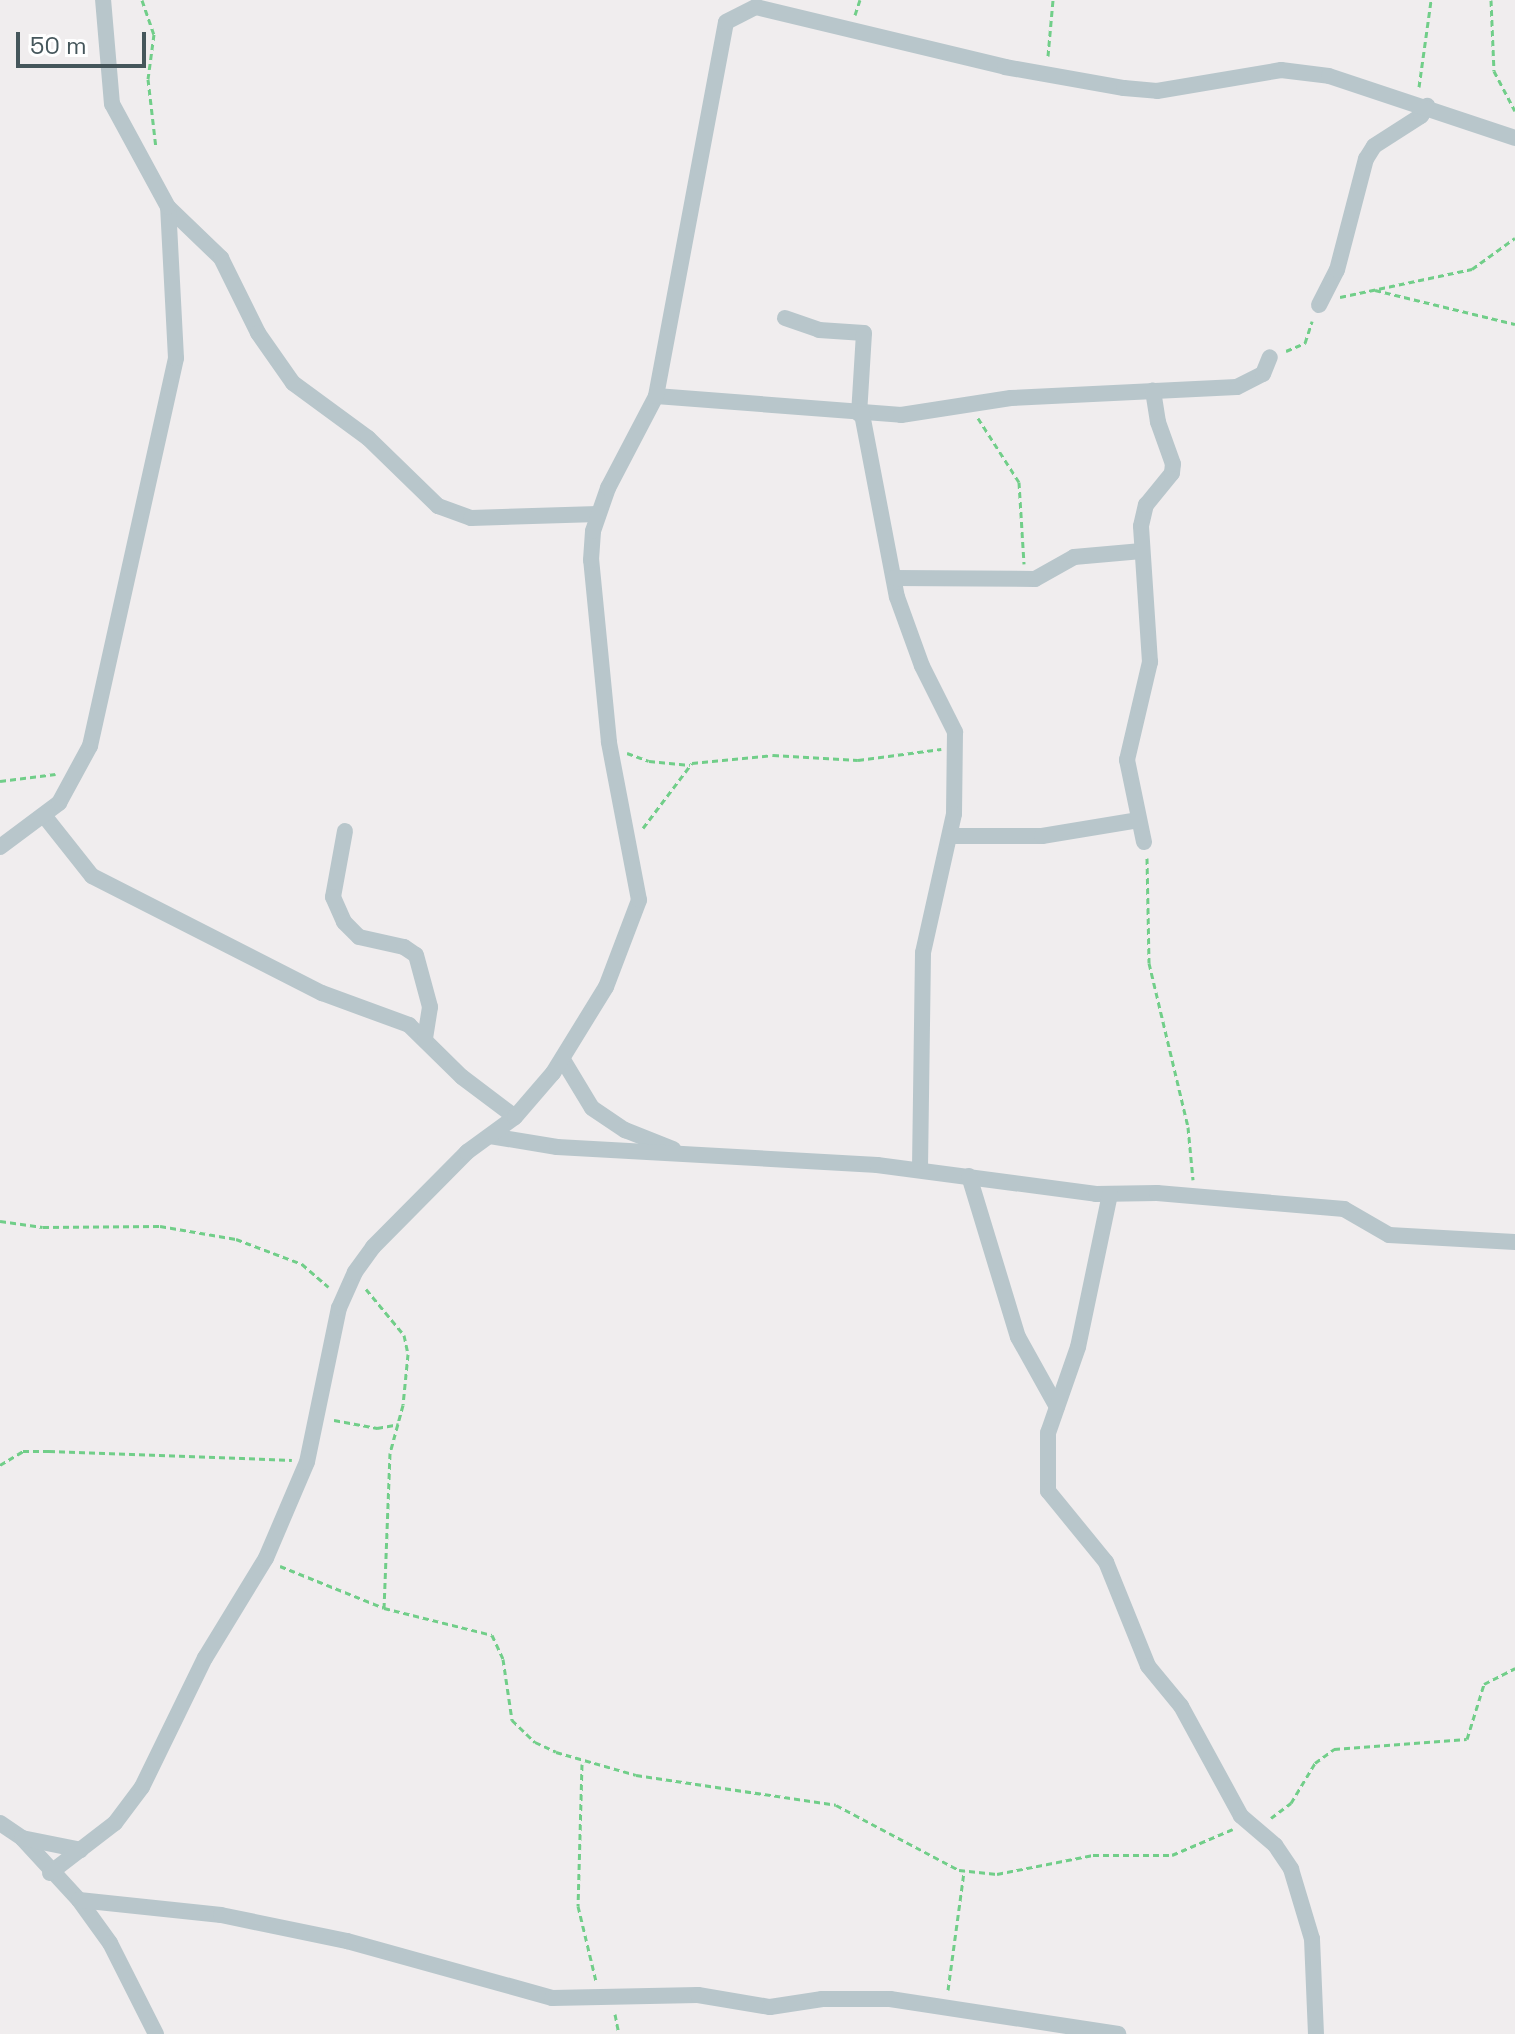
<!DOCTYPE html>
<html>
<head>
<meta charset="utf-8">
<style>
  body { margin:0 }
  #map { position:relative; width:1515px; height:2034px; overflow:hidden; background:#f0edee; font-family:"Space Grotesk",sans-serif }
  div>[style] { position:absolute }
  [style*='--x'] { left:calc(var(--x)*1px); top:calc(var(--y)*1px); width:calc(var(--w)*1px); rotate:calc(var(--a)*1deg) }
  .path>* { height:3px; margin-top:-1.5px; transform-origin:0; background:repeating-linear-gradient(90deg,#71ce89 0 6px,transparent 0 10px) }
  .minor>* { height:16px; margin:-8px; padding:0 8px; transform-origin:8px; border-radius:8px; background:#b8c6cb }
  span { translate:-50% -50%; white-space:nowrap; text-align:center; line-height:1.15; -webkit-text-stroke:7px #fff; paint-order:stroke }
  .scale { position:absolute; left:16px; top:32px; width:130px; height:36px; box-sizing:border-box; border:4px solid #45565b; border-top:0; padding-left:10px; font-size:24px; line-height:28px; white-space:nowrap; color:#45565b; -webkit-text-stroke:6px #fff; paint-order:stroke }
</style>
</head>
<body>
<div id="map">
  <div class="path">
    <div style="--x:142;--y:0;--w:36;--a:71"></div>
    <div style="--x:154;--y:34;--w:45;--a:97.6"></div>
    <div style="--x:148;--y:79;--w:69;--a:83.4"></div>
    <div style="--x:1491;--y:0;--w:71;--a:87.6"></div>
    <div style="--x:1494;--y:71;--w:45;--a:62.3"></div>
    <div style="--x:855;--y:15;--w:16;--a:-72"></div>
    <div style="--x:1048;--y:56;--w:56;--a:-84.9"></div>
    <div style="--x:1419;--y:87;--w:88;--a:-82.1"></div>
    <div style="--x:1375;--y:290;--w:144;--a:13.7"></div>
    <div style="--x:1340;--y:297;--w:135;--a:-12"></div>
    <div style="--x:1472;--y:269;--w:53;--a:-35.8"></div>
    <div style="--x:1286;--y:351;--w:21;--a:-23"></div>
    <div style="--x:1305;--y:343;--w:23;--a:-72"></div>
    <div style="--x:978;--y:418;--w:76;--a:57.4"></div>
    <div style="--x:1019;--y:482;--w:82;--a:86.5"></div>
    <div style="--x:627;--y:753;--w:23;--a:20"></div>
    <div style="--x:649;--y:761;--w:41;--a:5.6"></div>
    <div style="--x:0;--y:781;--w:56;--a:-7.1"></div>
    <div style="--x:643;--y:828;--w:81;--a:-53"></div>
    <div style="--x:692;--y:763;--w:81;--a:-5.6"></div>
    <div style="--x:773;--y:755;--w:85;--a:3.4"></div>
    <div style="--x:858;--y:760;--w:84;--a:-7.5"></div>
    <div style="--x:1147;--y:858;--w:105;--a:88.9"></div>
    <div style="--x:1149;--y:963;--w:169;--a:76.6"></div>
    <div style="--x:1188;--y:1127;--w:53;--a:84.6"></div>
    <div style="--x:0;--y:1221;--w:43;--a:7.9"></div>
    <div style="--x:43;--y:1227;--w:117;--a:-0.5"></div>
    <div style="--x:160;--y:1226;--w:77;--a:9.7"></div>
    <div style="--x:236;--y:1239;--w:71;--a:20.7"></div>
    <div style="--x:302;--y:1264;--w:35;--a:41"></div>
    <div style="--x:366;--y:1289;--w:60;--a:50.4"></div>
    <div style="--x:404;--y:1335;--w:19;--a:78"></div>
    <div style="--x:408;--y:1354;--w:51;--a:95.6"></div>
    <div style="--x:403;--y:1405;--w:50;--a:105.2"></div>
    <div style="--x:390;--y:1453;--w:155;--a:92.2"></div>
    <div style="--x:334;--y:1420;--w:44;--a:10.5"></div>
    <div style="--x:377;--y:1428;--w:22;--a:-10"></div>
    <div style="--x:0;--y:1465;--w:27;--a:-31"></div>
    <div style="--x:23;--y:1451;--w:26;--a:0"></div>
    <div style="--x:49;--y:1451;--w:243;--a:2.1"></div>
    <div style="--x:280;--y:1566;--w:112;--a:22"></div>
    <div style="--x:384;--y:1608;--w:111;--a:14"></div>
    <div style="--x:492;--y:1635;--w:26;--a:65"></div>
    <div style="--x:503;--y:1659;--w:62;--a:81.6"></div>
    <div style="--x:512;--y:1720;--w:32;--a:44"></div>
    <div style="--x:535;--y:1742;--w:23;--a:25"></div>
    <div style="--x:556;--y:1752;--w:83;--a:16"></div>
    <div style="--x:636;--y:1775;--w:202;--a:8.5"></div>
    <div style="--x:836;--y:1805;--w:139;--a:27.9"></div>
    <div style="--x:959;--y:1870;--w:38;--a:6"></div>
    <div style="--x:997;--y:1874;--w:98;--a:-11.2"></div>
    <div style="--x:1093;--y:1855;--w:79;--a:0"></div>
    <div style="--x:1172;--y:1855;--w:66;--a:-23.1"></div>
    <div style="--x:582;--y:1764;--w:142;--a:91.6"></div>
    <div style="--x:578;--y:1906;--w:77;--a:76.5"></div>
    <div style="--x:1271;--y:1818;--w:25;--a:-37"></div>
    <div style="--x:1291;--y:1803;--w:47;--a:-59"></div>
    <div style="--x:1315;--y:1763;--w:24;--a:-36"></div>
    <div style="--x:1334;--y:1749;--w:133;--a:-4.3"></div>
    <div style="--x:1467;--y:1739;--w:58;--a:-72.8"></div>
    <div style="--x:1484;--y:1684;--w:35;--a:-27"></div>
    <div style="--x:948;--y:1990;--w:120;--a:-82.3"></div>
    <div style="--x:615;--y:2014;--w:20;--a:79"></div>
  </div>
  <div class="minor">
    <div style="--x:168;--y:207;--w:74;--a:43.9"></div>
    <div style="--x:221;--y:258;--w:84;--a:63.7"></div>
    <div style="--x:258;--y:333;--w:61;--a:55"></div>
    <div style="--x:293;--y:383;--w:93;--a:36.3"></div>
    <div style="--x:368;--y:438;--w:98;--a:44.2"></div>
    <div style="--x:438;--y:506;--w:35;--a:20"></div>
    <div style="--x:471;--y:518;--w:127;--a:-1.8"></div>
    <div style="--x:1319;--y:305;--w:39;--a:-63"></div>
    <div style="--x:1337;--y:270;--w:115;--a:-75.4"></div>
    <div style="--x:1366;--y:159;--w:15;--a:-58"></div>
    <div style="--x:1374;--y:146;--w:56;--a:-32.6"></div>
    <div style="--x:1421;--y:116;--w:12;--a:-59"></div>
    <div style="--x:785;--y:318;--w:36;--a:19"></div>
    <div style="--x:819;--y:330;--w:45;--a:3.8"></div>
    <div style="--x:864;--y:333;--w:81;--a:93.5"></div>
    <div style="--x:656;--y:396;--w:246;--a:4.4"></div>
    <div style="--x:901;--y:415;--w:111;--a:-8.8"></div>
    <div style="--x:1011;--y:398;--w:226;--a:-2.8"></div>
    <div style="--x:1237;--y:387;--w:29;--a:-27"></div>
    <div style="--x:1263;--y:374;--w:18;--a:-68"></div>
    <div style="--x:862;--y:414;--w:186;--a:79.2"></div>
    <div style="--x:897;--y:597;--w:73;--a:70.1"></div>
    <div style="--x:922;--y:666;--w:74;--a:63.4"></div>
    <div style="--x:955;--y:732;--w:82;--a:90.7"></div>
    <div style="--x:954;--y:814;--w:142;--a:102.6"></div>
    <div style="--x:923;--y:953;--w:216;--a:90.8"></div>
    <div style="--x:894;--y:578;--w:141;--a:0.4"></div>
    <div style="--x:1035;--y:579;--w:45;--a:-29.4"></div>
    <div style="--x:1074;--y:557;--w:68;--a:-5"></div>
    <div style="--x:46;--y:818;--w:74;--a:51.6"></div>
    <div style="--x:92;--y:876;--w:258;--a:27"></div>
    <div style="--x:322;--y:993;--w:93;--a:20.2"></div>
    <div style="--x:409;--y:1025;--w:74;--a:44.5"></div>
    <div style="--x:462;--y:1077;--w:66;--a:37"></div>
    <div style="--x:345;--y:831;--w:67;--a:100.3"></div>
    <div style="--x:333;--y:897;--w:27;--a:66"></div>
    <div style="--x:344;--y:922;--w:21;--a:45"></div>
    <div style="--x:359;--y:937;--w:46;--a:12.5"></div>
    <div style="--x:404;--y:947;--w:14;--a:34"></div>
    <div style="--x:416;--y:955;--w:54;--a:74.9"></div>
    <div style="--x:430;--y:1007;--w:31;--a:99"></div>
    <div style="--x:950;--y:836;--w:92;--a:0"></div>
    <div style="--x:1042;--y:836;--w:98;--a:-9.4"></div>
    <div style="--x:1144;--y:842;--w:84;--a:-101.7"></div>
    <div style="--x:1127;--y:760;--w:101;--a:-76.8"></div>
    <div style="--x:1150;--y:662;--w:136;--a:-93.8"></div>
    <div style="--x:1141;--y:526;--w:22;--a:-77"></div>
    <div style="--x:1146;--y:505;--w:41;--a:-50.9"></div>
    <div style="--x:1172;--y:473;--w:9;--a:-84"></div>
    <div style="--x:1173;--y:464;--w:45;--a:-109.7"></div>
    <div style="--x:1158;--y:422;--w:32;--a:-99"></div>
    <div style="--x:0;--y:847;--w:74;--a:-36.7"></div>
    <div style="--x:59;--y:803;--w:65;--a:-61.5"></div>
    <div style="--x:90;--y:746;--w:397;--a:-77.5"></div>
    <div style="--x:176;--y:358;--w:151;--a:-93"></div>
    <div style="--x:168;--y:207;--w:117;--a:-118.5"></div>
    <div style="--x:112;--y:104;--w:104;--a:-94.9"></div>
    <div style="--x:563;--y:1060;--w:56;--a:58.9"></div>
    <div style="--x:592;--y:1108;--w:40;--a:34"></div>
    <div style="--x:625;--y:1130;--w:52;--a:21.6"></div>
    <div style="--x:490;--y:1136;--w:68;--a:9.3"></div>
    <div style="--x:557;--y:1147;--w:321;--a:3.2"></div>
    <div style="--x:877;--y:1165;--w:221;--a:7.5"></div>
    <div style="--x:1096;--y:1194;--w:61;--a:-0.9"></div>
    <div style="--x:1157;--y:1193;--w:188;--a:4.9"></div>
    <div style="--x:1344;--y:1209;--w:52;--a:30"></div>
    <div style="--x:1389;--y:1235;--w:126;--a:3.2"></div>
    <div style="--x:969;--y:1176;--w:168;--a:73.1"></div>
    <div style="--x:1018;--y:1337;--w:80;--a:60.9"></div>
    <div style="--x:1110;--y:1194;--w:156;--a:101.8"></div>
    <div style="--x:1078;--y:1347;--w:91;--a:109.2"></div>
    <div style="--x:1048;--y:1433;--w:58;--a:90"></div>
    <div style="--x:1048;--y:1491;--w:92;--a:50.8"></div>
    <div style="--x:1106;--y:1562;--w:112;--a:68"></div>
    <div style="--x:1148;--y:1666;--w:52;--a:50.5"></div>
    <div style="--x:1181;--y:1706;--w:125;--a:61.4"></div>
    <div style="--x:1241;--y:1816;--w:45;--a:40.5"></div>
    <div style="--x:1275;--y:1845;--w:29;--a:56"></div>
    <div style="--x:1291;--y:1869;--w:73;--a:73.3"></div>
    <div style="--x:1312;--y:1939;--w:95;--a:87.6"></div>
    <div style="--x:0;--y:1823;--w:27;--a:34"></div>
    <div style="--x:22;--y:1838;--w:84;--a:47.4"></div>
    <div style="--x:79;--y:1900;--w:53;--a:54.2"></div>
    <div style="--x:110;--y:1943;--w:102;--a:63.2"></div>
    <div style="--x:22;--y:1838;--w:60;--a:11.5"></div>
    <div style="--x:50;--y:1873;--w:82;--a:-37.6"></div>
    <div style="--x:115;--y:1823;--w:45;--a:-53.1"></div>
    <div style="--x:142;--y:1787;--w:144;--a:-64"></div>
    <div style="--x:205;--y:1658;--w:117;--a:-58.6"></div>
    <div style="--x:266;--y:1558;--w:104;--a:-66.9"></div>
    <div style="--x:307;--y:1462;--w:157;--a:-78.3"></div>
    <div style="--x:339;--y:1308;--w:39;--a:-66"></div>
    <div style="--x:355;--y:1272;--w:31;--a:-54"></div>
    <div style="--x:373;--y:1247;--w:134;--a:-45.3"></div>
    <div style="--x:467;--y:1152;--w:59;--a:-36.1"></div>
    <div style="--x:515;--y:1117;--w:58;--a:-49.2"></div>
    <div style="--x:553;--y:1073;--w:101;--a:-58.4"></div>
    <div style="--x:606;--y:987;--w:93;--a:-69.2"></div>
    <div style="--x:639;--y:900;--w:161;--a:-100.8"></div>
    <div style="--x:609;--y:742;--w:183;--a:-95.6"></div>
    <div style="--x:591;--y:560;--w:29;--a:-86"></div>
    <div style="--x:593;--y:531;--w:46;--a:-70.8"></div>
    <div style="--x:608;--y:488;--w:104;--a:-62.4"></div>
    <div style="--x:656;--y:396;--w:380;--a:-79.4"></div>
    <div style="--x:726;--y:22;--w:34;--a:-27"></div>
    <div style="--x:756;--y:7;--w:256;--a:13.5"></div>
    <div style="--x:1005;--y:67;--w:121;--a:10"></div>
    <div style="--x:1124;--y:88;--w:33;--a:5"></div>
    <div style="--x:1157;--y:91;--w:126;--a:-9.6"></div>
    <div style="--x:1281;--y:70;--w:48;--a:7.1"></div>
    <div style="--x:1329;--y:76;--w:196;--a:18.4"></div>
    <div style="--x:79;--y:1900;--w:143;--a:6"></div>
    <div style="--x:221;--y:1915;--w:129;--a:11.7"></div>
    <div style="--x:347;--y:1941;--w:213;--a:15.5"></div>
    <div style="--x:552;--y:1998;--w:146;--a:-1.2"></div>
    <div style="--x:698;--y:1995;--w:73;--a:9.5"></div>
    <div style="--x:770;--y:2007;--w:53;--a:-8.7"></div>
    <div style="--x:822;--y:1999;--w:68;--a:0"></div>
    <div style="--x:890;--y:1999;--w:231;--a:8.7"></div>
  </div>
  <div class="scale">50 m</div>
</div>
</body>
</html>
